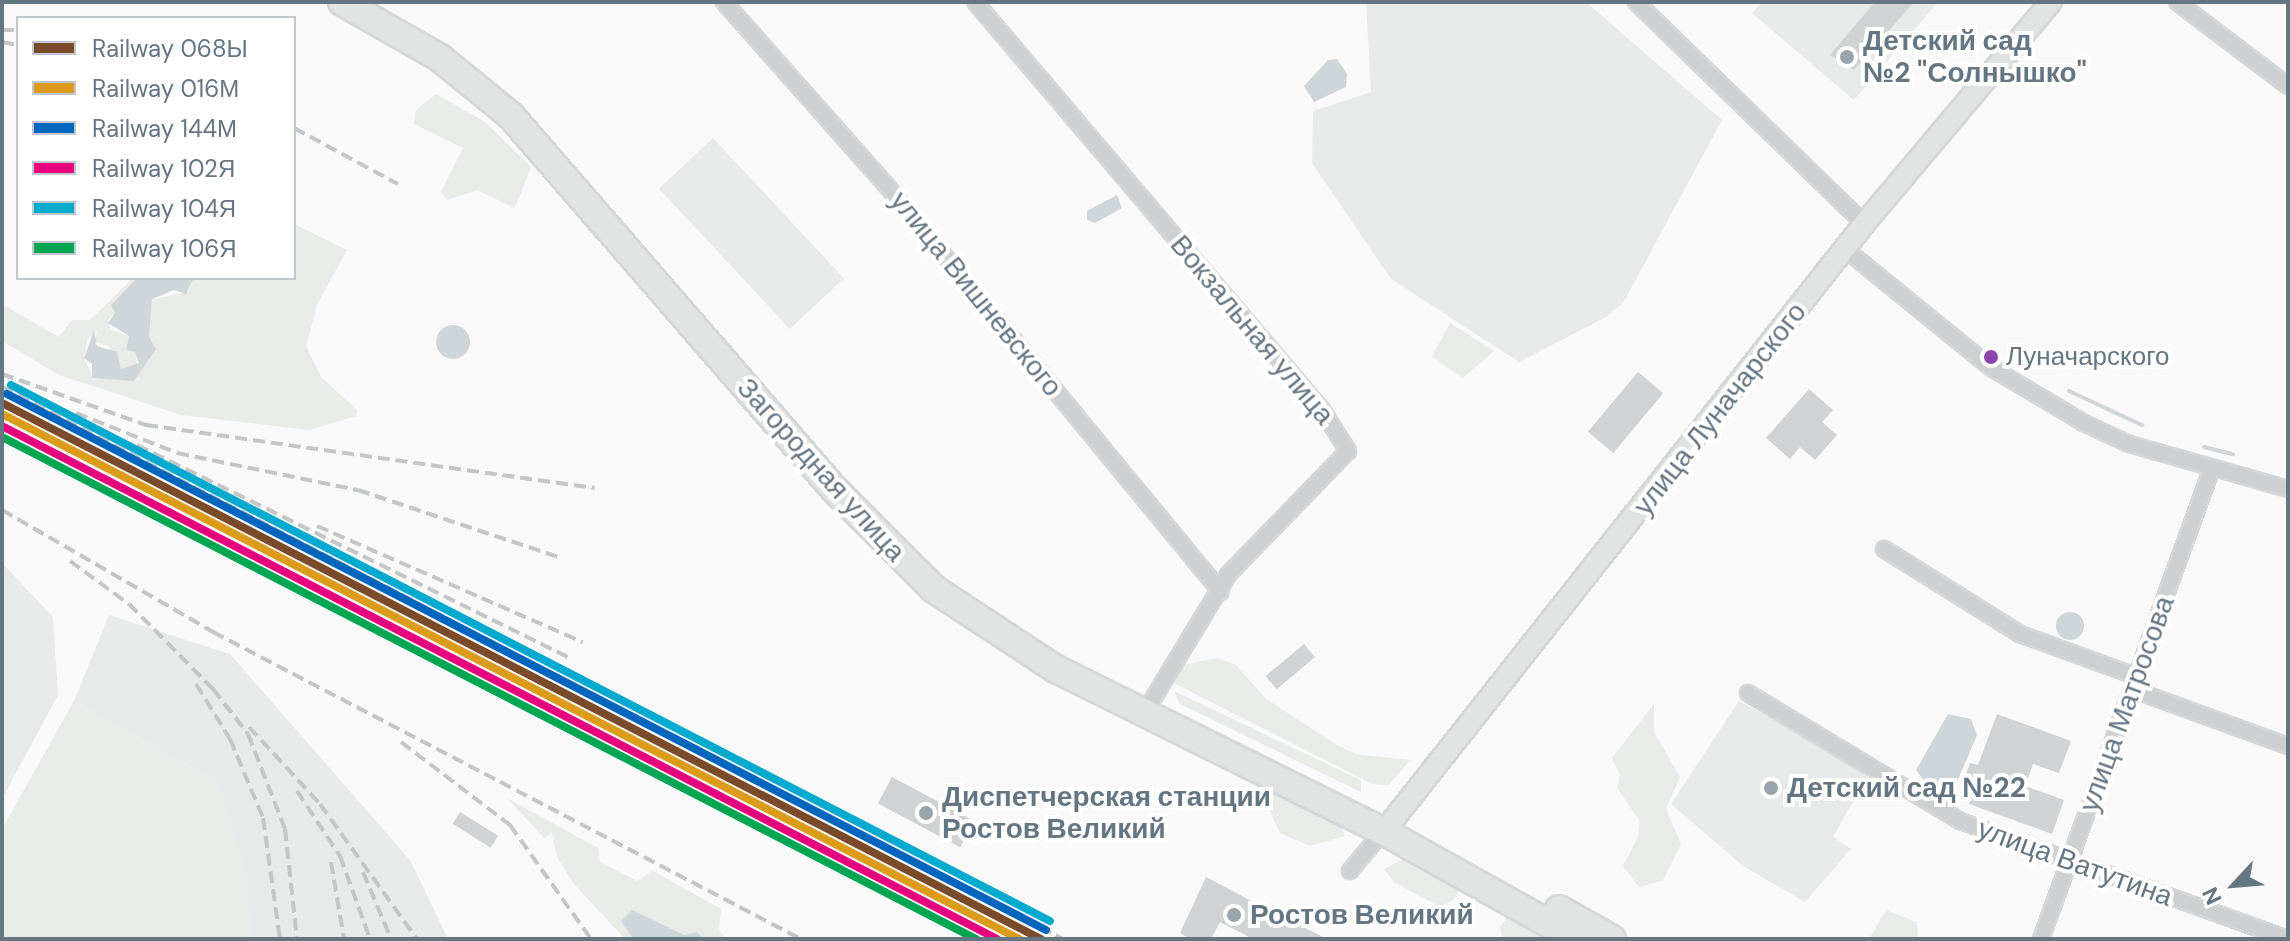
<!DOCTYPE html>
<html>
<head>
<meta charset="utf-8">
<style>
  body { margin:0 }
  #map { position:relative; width:2290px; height:941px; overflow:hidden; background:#f9f9f9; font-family:"DM Sans",sans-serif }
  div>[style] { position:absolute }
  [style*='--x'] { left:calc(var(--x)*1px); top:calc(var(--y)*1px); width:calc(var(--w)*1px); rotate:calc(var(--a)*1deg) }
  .built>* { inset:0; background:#e8e9e9; transform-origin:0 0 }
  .green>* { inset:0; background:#e8ebe6 }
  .water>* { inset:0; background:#ced6d9 }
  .round { border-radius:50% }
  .stream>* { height:4px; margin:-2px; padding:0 2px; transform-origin:2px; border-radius:2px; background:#ced6d9 }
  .building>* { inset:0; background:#d0d2d3; transform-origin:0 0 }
  .roads { filter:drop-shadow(2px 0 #d5d6d7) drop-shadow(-2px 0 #d5d6d7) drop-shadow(0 2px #d5d6d7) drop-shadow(0 -2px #d5d6d7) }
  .street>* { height:14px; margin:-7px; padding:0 7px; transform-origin:7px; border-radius:7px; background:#cecfd0 }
  .secondary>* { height:20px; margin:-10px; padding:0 10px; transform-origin:10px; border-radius:10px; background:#e1e2e2 }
  .highway>* { height:26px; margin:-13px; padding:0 13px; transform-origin:13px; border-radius:13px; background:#e1e2e2 }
  .rail>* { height:4px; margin-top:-2px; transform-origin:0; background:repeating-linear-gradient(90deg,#c3c5c6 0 12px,transparent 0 18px) }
  .rail-1>* { height:8px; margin:-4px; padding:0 4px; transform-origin:4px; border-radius:4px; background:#7a4b2a }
  .rail-2>* { height:8px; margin:-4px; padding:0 4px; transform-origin:4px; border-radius:4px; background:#da9c1a }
  .rail-3>* { height:8px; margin:-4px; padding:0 4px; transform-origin:4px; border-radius:4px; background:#0065bd }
  .rail-4>* { height:8px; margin:-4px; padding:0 4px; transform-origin:4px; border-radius:4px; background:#e5007d }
  .rail-5>* { height:8px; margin:-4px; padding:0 4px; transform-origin:4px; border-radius:4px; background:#00a9ce }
  .rail-6>* { height:8px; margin:-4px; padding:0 4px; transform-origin:4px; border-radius:4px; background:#00a651 }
  .dots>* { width:22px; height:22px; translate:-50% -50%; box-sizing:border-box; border:4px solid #fff; border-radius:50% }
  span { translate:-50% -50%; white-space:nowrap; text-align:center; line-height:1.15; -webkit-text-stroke:8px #fff; paint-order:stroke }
  .bus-label { font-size:26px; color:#657683 }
  .left { translate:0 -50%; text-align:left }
  .poi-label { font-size:28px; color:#657683; font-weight:700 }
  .street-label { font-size:28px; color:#657683 }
  .frame { position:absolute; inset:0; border:4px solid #657683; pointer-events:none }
  .legend { position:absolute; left:16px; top:16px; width:280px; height:264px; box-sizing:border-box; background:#fff; border:2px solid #c1c8cd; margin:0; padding:10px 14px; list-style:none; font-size:24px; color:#657683 }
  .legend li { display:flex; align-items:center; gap:16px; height:40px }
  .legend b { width:40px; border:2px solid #c1c8cd }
  .north { position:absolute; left:2194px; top:845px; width:80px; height:80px; -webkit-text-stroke:6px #fff; paint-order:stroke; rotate:244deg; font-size:22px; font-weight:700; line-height:32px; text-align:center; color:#657683 }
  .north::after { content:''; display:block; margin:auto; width:28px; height:36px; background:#657683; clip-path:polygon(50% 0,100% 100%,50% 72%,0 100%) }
</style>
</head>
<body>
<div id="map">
  <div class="built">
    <div style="clip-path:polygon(1366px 2px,1586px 2px,1722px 120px,1623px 303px,1606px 317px,1519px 362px,1391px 279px,1312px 163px,1313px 111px,1371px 92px)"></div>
    <div style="clip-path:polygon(1762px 2px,1938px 2px,1854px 100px,1752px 13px)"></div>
    <div style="left:713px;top:138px;width:192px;height:74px;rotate:47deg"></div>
    <div style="clip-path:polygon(2px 563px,53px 617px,58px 695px,2px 799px)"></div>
    <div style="clip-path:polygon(109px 615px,230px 654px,410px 860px,448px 939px,253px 939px,219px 783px,74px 701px)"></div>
    <div style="clip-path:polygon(1739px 701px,1870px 771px,1833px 837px,1851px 849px,1805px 902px,1743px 866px,1671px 804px)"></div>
  </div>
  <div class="green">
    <div style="clip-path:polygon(436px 94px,485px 122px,531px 167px,515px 208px,477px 190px,447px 200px,441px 192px,463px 148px,414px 124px,416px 110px)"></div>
    <div style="clip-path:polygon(294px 224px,347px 250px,317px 305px,306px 346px,321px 377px,357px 410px,356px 416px,310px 430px,181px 415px,59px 375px,2px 341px,2px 304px,59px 337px,72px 320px,90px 320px,133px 278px,138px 278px,113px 302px,115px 313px,108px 320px,111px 330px,129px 336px,126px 349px,136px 353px,137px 365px,121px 369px,108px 346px,95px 342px,97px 331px,88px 338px,84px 358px,94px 379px,136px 378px,156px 349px,149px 337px,152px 299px,188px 292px,192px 281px,203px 278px,294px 278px)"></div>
    <div style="clip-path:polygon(1450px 323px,1494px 351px,1463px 378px,1432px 357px)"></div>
    <div style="clip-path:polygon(1216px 658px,1236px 665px,1266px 699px,1339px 746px,1356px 754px,1410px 760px,1389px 785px,1372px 784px,1174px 683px,1183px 665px)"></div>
    <div style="clip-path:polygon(1174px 691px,1361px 780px,1361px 792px,1180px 704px)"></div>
    <div style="clip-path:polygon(74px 701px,219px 783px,246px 870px,253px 939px,2px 939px,2px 829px)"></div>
    <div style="clip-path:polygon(1654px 704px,1654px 732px,1680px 777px,1666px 809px,1681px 844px,1663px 880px,1639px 887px,1623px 866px,1638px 837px,1639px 820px,1617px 788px,1620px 775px,1612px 758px)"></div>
    <div style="clip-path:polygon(1258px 786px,1339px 824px,1345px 836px,1310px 846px,1280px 833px)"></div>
    <div style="clip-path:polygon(507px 798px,598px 848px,600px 862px,637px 881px,653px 871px,721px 909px,719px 930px,726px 939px,625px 939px,574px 884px,557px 857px,552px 833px,544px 838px)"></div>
    <div style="clip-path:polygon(1407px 857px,1460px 888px,1454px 900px,1440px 907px,1394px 882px,1384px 869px)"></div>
    <div style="clip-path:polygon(1886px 910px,1917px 922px,1918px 939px,1869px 939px)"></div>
    <div style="clip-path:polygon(1510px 913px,1553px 939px,1503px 939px,1500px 927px)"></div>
  </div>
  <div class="water">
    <div style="clip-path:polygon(1337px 59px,1347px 74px,1346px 87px,1314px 102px,1304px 86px,1328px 60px)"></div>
    <div style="clip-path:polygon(1117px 195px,1122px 208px,1095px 223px,1087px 220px,1087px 211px)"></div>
    <div style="clip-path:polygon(203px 278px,192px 281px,186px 294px,174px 290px,152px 299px,149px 337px,156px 349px,134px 381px,92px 378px,92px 364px,84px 358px,94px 330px,97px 346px,117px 352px,121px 369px,139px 363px,135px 352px,126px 350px,129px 336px,108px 323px,115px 313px,111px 305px,135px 280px)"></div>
    <div class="round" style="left:436px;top:325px;width:34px;height:34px"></div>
    <div class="round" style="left:2056px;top:612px;width:28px;height:28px"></div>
    <div style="clip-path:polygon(1948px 714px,1971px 719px,1977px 735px,1957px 782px,1944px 790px,1927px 785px,1916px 770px)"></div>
    <div style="clip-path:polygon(632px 910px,684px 935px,697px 932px,704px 939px,633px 939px,621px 921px)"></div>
  </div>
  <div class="stream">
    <div style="--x:2069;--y:391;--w:81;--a:25"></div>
    <div style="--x:2204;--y:447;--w:30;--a:14"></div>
  </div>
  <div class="building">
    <div style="clip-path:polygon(1875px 2px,1914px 2px,1854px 70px,1830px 55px)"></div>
    <div style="left:1638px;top:372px;width:33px;height:78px;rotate:40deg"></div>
    <div style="clip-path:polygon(1809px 389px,1833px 410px,1822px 422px,1837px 435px,1815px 460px,1800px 447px,1790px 459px,1766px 438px)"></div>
    <div style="left:1304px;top:644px;width:17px;height:50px;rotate:50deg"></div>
    <div style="clip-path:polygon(1997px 714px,2071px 741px,2059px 773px,2033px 764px,2025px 786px,2064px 800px,2052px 834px,1969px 804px,1972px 796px,1960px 792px,1970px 763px,1978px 765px)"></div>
    <div style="left:892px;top:777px;width:93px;height:30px;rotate:28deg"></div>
    <div style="left:460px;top:812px;width:45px;height:14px;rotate:32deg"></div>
    <div style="clip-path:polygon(1206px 877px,1263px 907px,1327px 939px,1253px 939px,1220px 922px,1211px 939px,1190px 939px,1180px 933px)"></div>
  </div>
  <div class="roads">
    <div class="street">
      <div style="--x:724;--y:2;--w:252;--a:48.5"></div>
      <div style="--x:891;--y:191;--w:519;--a:50.55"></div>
      <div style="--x:975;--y:2;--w:536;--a:49.62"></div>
      <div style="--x:1322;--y:410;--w:49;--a:57.6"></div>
      <div style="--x:1348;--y:451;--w:173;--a:134.1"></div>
      <div style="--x:1228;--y:575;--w:149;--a:121.2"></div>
      <div style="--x:1636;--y:2;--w:318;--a:44.2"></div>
      <div style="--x:2177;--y:2;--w:139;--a:37.1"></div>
      <div style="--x:1845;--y:249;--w:187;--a:39.1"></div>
      <div style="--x:1990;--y:367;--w:109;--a:30.8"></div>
      <div style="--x:2084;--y:423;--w:50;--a:25"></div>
      <div style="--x:2129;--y:444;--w:165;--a:15.8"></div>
      <div style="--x:1884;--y:549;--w:160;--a:32"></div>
      <div style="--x:2020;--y:634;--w:126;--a:20"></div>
      <div style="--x:2134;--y:690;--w:164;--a:20"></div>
      <div style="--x:1748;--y:693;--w:248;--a:31.1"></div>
      <div style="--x:1960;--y:821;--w:349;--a:19.8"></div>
      <div style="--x:1350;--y:871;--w:55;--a:-50.2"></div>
      <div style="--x:2041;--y:939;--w:501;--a:-70.05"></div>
    </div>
    <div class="secondary">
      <div style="--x:1393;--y:820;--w:760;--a:-51.68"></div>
      <div style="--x:1864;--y:224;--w:290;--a:-49.9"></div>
    </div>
    <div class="highway">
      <div style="--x:342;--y:2;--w:113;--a:29.7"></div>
      <div style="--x:440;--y:58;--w:92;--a:39.2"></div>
      <div style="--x:511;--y:116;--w:495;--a:49.1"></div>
      <div style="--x:835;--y:490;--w:140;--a:45"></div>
      <div style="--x:934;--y:589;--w:146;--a:33.3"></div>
      <div style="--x:1056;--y:669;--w:365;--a:26.4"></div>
      <div style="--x:1383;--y:831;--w:221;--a:29.2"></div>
      <div style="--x:1559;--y:909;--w:61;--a:29.5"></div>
    </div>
  </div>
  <div class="rail">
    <div style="--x:2;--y:30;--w:16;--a:0"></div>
    <div style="--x:2;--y:42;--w:16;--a:11"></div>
    <div style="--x:294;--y:128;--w:118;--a:28.3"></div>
    <div style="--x:2;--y:374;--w:153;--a:19.5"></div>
    <div style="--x:146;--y:425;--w:453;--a:8"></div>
    <div style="--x:2;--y:387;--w:1196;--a:27.49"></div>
    <div style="--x:76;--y:413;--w:109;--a:21.6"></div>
    <div style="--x:177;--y:453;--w:185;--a:11.6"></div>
    <div style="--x:358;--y:490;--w:214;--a:18.5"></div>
    <div style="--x:137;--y:445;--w:484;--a:26.2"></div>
    <div style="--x:2;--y:510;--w:244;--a:30"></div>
    <div style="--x:213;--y:632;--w:663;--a:27.57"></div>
    <div style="--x:317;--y:526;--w:290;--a:23.6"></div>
    <div style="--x:70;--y:561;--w:73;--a:36.1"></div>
    <div style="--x:129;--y:604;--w:120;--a:45.3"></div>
    <div style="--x:213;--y:689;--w:57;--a:52.1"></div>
    <div style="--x:248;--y:734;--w:102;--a:68.7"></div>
    <div style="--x:285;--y:829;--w:111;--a:83.8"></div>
    <div style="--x:196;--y:684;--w:65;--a:58.3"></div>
    <div style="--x:230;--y:739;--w:86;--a:67.3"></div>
    <div style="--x:263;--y:818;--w:122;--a:82"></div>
    <div style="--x:249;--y:727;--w:105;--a:47.3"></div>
    <div style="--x:320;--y:804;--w:166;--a:54.3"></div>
    <div style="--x:401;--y:742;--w:137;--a:37.3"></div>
    <div style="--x:510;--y:825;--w:140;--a:54.6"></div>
    <div style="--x:297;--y:791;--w:78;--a:56.5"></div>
    <div style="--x:340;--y:856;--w:88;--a:70.1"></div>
    <div style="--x:331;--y:862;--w:78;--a:80.4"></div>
    <div style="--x:363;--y:872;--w:73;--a:67.3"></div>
  </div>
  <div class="rail-1">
    <div style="--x:2;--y:403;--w:1169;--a:27.29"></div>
  </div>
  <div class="rail-2">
    <div style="--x:2;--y:414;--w:1145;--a:27.3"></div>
  </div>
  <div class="rail-3">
    <div style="--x:7;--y:394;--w:1169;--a:27.29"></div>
  </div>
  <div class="rail-4">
    <div style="--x:2;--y:426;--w:1119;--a:27.27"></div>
  </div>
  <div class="rail-5">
    <div style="--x:11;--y:385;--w:1169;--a:27.29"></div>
  </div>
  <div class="rail-6">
    <div style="--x:2;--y:437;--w:1096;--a:27.27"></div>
  </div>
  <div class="dots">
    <div style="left:1847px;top:57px;background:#99a4ac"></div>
    <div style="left:1991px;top:357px;background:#8e44ad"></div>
    <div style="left:1771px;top:788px;background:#99a4ac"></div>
    <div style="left:926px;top:813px;background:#99a4ac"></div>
    <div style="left:1234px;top:915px;background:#99a4ac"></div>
  </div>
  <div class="bus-label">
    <span class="left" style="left:2006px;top:357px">Луначарского</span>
  </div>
  <div class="poi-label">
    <span class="left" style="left:1863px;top:57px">Детский сад<br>№2 "Солнышко"</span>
    <span class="left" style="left:1787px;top:788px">Детский сад №22</span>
    <span class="left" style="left:942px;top:813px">Диспетчерская станции<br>Ростов Великий</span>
    <span class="left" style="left:1250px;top:915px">Ростов Великий</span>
  </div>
  <div class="street-label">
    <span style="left:976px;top:294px;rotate:51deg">улица Вишневского</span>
    <span style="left:1252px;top:330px;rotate:50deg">Вокзальная улица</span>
    <span style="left:1720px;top:409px;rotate:-52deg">улица Луначарского</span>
    <span style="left:821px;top:470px;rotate:48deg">Загородная улица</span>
    <span style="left:2127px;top:704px;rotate:-70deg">улица Матросова</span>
    <span style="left:2075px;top:863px;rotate:20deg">улица Ватутина</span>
  </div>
  <div class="frame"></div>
  <ul class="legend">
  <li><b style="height:10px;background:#7a4b2a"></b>Railway 068Ы</li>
  <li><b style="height:10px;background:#da9c1a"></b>Railway 016М</li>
  <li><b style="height:10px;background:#0065bd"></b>Railway 144М</li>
  <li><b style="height:10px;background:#e5007d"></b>Railway 102Я</li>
  <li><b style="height:10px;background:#00a9ce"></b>Railway 104Я</li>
  <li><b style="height:10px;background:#00a651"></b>Railway 106Я</li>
  </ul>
  <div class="north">N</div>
</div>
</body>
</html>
